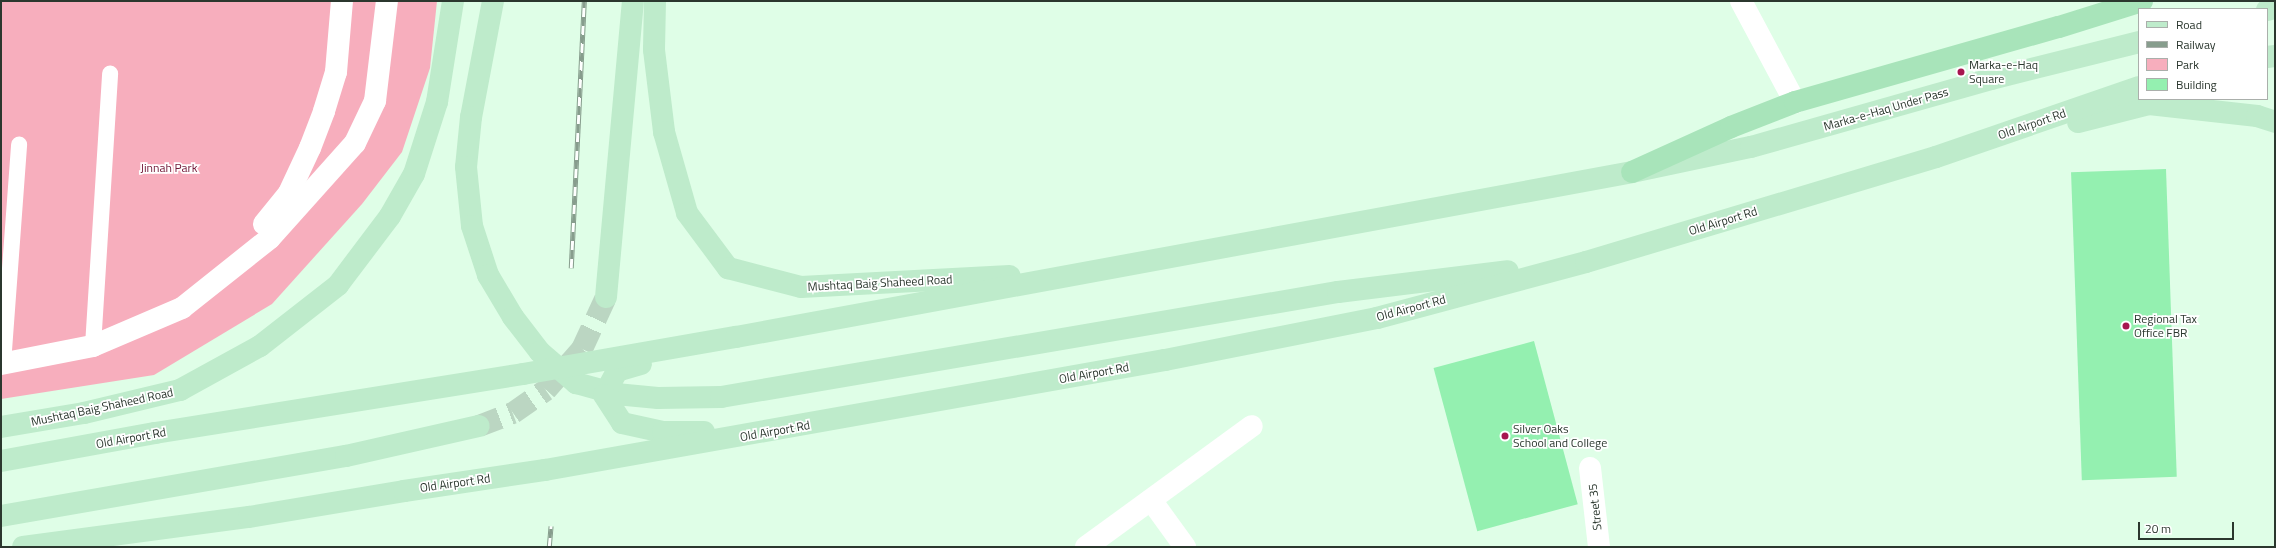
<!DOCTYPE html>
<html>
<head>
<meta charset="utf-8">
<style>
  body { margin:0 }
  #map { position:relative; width:2276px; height:548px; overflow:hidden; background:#dffee7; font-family:"Titillium Web",sans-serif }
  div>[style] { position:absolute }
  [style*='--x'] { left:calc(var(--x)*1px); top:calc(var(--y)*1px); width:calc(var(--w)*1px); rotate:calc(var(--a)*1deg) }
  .green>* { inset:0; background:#f7aebd }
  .building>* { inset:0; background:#94f0b0; transform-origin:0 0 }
  .primary-tunnel>* { height:22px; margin-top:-11px; transform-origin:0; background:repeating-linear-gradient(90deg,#bbd6c2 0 22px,transparent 0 33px) }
  .service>* { height:16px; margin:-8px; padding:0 8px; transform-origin:8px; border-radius:8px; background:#fff }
  .minor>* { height:22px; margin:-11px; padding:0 11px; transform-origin:11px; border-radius:11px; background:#fff }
  .tertiary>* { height:22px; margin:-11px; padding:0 11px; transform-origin:11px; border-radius:11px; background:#fff }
  .secondary>* { height:22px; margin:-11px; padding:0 11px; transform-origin:11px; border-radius:11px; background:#fff }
  .primary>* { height:22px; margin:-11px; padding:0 11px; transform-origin:11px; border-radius:11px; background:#beebcb }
  .trunk>* { height:22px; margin:-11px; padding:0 11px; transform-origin:11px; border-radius:11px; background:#a8e4ba }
  .rail>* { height:4.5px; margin-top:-2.25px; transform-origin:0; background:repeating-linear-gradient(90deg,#fff 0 9px,#879d8d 0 18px); box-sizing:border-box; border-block:1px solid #879d8d }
  .dots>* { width:11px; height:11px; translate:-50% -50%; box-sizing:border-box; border:2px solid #fff; border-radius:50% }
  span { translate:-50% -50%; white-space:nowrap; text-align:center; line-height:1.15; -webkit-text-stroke:3.5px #fff; paint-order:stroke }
  .poi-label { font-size:12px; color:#2b372e }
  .left { translate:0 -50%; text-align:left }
  .street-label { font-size:12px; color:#2b372e }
  .park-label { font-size:12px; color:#701636 }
  .frame { position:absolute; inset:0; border:2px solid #2b372e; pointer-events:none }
  .legend { position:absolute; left:2138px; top:8px; width:130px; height:92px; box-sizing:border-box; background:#fff; border:1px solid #aaafab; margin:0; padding:5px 7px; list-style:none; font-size:12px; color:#2b372e }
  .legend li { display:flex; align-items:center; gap:8px; height:20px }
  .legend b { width:20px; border:1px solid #aaafab }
  .scale { position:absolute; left:2138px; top:522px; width:96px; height:18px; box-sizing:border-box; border:2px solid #2b372e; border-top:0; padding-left:5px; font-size:12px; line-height:14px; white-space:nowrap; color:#2b372e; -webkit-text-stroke:3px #fff; paint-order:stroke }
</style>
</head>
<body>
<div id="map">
  <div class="green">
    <div style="clip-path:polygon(1px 1px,437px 1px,430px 68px,402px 152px,362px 204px,272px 304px,154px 375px,1px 399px)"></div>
  </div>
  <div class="building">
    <div style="left:2166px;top:169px;width:308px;height:95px;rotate:88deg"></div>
    <div style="left:1534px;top:341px;width:169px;height:104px;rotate:75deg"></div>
  </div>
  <div class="primary-tunnel">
    <div style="--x:479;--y:426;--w:36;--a:-21"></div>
    <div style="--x:513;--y:413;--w:40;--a:-34.9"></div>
    <div style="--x:546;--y:390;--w:55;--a:-48.7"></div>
    <div style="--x:582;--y:349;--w:57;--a:-65.2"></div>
  </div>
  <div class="service">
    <div style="--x:93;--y:346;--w:273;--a:-86.4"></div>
    <div style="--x:3;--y:364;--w:220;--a:-85.8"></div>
  </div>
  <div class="minor">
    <div style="--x:1590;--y:468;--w:80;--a:83.5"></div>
    <div style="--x:1151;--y:500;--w:58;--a:54.1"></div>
    <div style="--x:1086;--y:547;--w:205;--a:-36.1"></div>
  </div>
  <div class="tertiary">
    <div style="--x:1741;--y:1;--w:115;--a:61.9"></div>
  </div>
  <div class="secondary">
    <div style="--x:264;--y:224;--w:40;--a:-51"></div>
    <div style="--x:289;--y:193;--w:50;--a:-65"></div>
    <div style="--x:310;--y:148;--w:40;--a:-69"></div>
    <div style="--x:324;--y:111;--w:41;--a:-72.9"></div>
    <div style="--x:336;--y:72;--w:71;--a:-85.2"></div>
    <div style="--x:1;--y:364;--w:94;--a:-11.1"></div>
    <div style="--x:93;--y:346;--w:97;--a:-23.1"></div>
    <div style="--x:182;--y:308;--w:112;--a:-38.5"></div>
    <div style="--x:270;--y:238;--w:127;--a:-48.2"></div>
    <div style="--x:355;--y:143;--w:47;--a:-64.5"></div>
    <div style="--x:375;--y:101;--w:101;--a:-83.2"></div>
  </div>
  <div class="primary">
    <div style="--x:493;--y:1;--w:118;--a:100.7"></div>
    <div style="--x:471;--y:117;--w:50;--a:95.7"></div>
    <div style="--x:466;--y:167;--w:59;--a:84.2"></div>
    <div style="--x:472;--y:226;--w:52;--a:71.9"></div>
    <div style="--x:488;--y:275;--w:49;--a:59.2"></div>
    <div style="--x:513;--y:317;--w:44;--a:52.4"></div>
    <div style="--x:540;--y:352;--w:48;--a:40.7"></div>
    <div style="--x:576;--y:383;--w:41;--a:15.4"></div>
    <div style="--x:616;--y:394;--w:42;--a:5.4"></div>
    <div style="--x:658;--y:398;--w:63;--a:-0.9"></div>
    <div style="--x:721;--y:397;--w:626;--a:-9.66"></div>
    <div style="--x:1338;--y:292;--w:171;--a:-7"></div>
    <div style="--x:655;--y:1;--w:49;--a:91.2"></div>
    <div style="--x:654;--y:50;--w:83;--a:83"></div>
    <div style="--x:664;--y:132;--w:84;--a:74.1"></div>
    <div style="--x:687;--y:213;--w:69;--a:53.3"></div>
    <div style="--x:728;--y:268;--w:75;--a:14.6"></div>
    <div style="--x:801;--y:287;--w:209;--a:-3"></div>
    <div style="--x:2267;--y:10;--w:8;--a:-14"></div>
    <div style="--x:2267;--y:57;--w:8;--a:-7"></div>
    <div style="--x:2078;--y:122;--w:73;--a:-14.2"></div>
    <div style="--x:2149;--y:104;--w:109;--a:6.3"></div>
    <div style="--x:2257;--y:116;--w:19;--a:18"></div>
    <div style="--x:606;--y:297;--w:297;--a:-84.8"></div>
    <div style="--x:641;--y:364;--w:25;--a:164"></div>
    <div style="--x:617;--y:371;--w:27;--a:118"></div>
    <div style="--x:604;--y:395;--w:33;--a:57"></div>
    <div style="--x:622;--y:423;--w:42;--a:12.4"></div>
    <div style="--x:663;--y:432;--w:41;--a:0"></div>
    <div style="--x:1;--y:427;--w:84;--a:-9.6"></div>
    <div style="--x:84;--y:413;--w:99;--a:-13.5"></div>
    <div style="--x:180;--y:390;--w:91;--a:-28.8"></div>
    <div style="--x:260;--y:346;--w:99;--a:-38"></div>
    <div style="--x:338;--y:285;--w:86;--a:-53"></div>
    <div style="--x:390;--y:216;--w:48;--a:-60.3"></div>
    <div style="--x:414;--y:174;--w:76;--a:-72.3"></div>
    <div style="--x:437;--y:102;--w:102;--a:-81"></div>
    <div style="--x:1;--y:461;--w:157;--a:-10.3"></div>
    <div style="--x:155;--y:433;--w:373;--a:-9.1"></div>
    <div style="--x:523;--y:374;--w:216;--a:-9.9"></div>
    <div style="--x:736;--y:337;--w:911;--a:-10.43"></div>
    <div style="--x:1632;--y:172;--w:122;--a:-11.9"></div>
    <div style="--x:1751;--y:147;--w:249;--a:-15.8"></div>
    <div style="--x:1991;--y:79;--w:153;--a:-14"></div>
    <div style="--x:1;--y:516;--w:350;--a:-9.9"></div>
    <div style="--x:346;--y:456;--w:136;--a:-12.7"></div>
    <div style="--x:23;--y:547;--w:228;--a:-7.6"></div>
    <div style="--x:249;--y:517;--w:157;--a:-9.5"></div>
    <div style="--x:404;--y:491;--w:143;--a:-8.5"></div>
    <div style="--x:545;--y:470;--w:630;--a:-10.06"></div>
    <div style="--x:1165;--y:360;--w:216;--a:-11.2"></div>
    <div style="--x:1377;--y:318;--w:216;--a:-15"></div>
    <div style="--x:1586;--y:262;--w:365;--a:-16.7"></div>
    <div style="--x:1936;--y:157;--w:215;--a:-19"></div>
  </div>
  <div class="trunk">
    <div style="--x:1632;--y:172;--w:109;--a:-24.4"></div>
    <div style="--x:1731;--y:127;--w:69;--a:-21.3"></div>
    <div style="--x:1795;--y:102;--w:274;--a:-15.9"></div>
    <div style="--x:2059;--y:27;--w:87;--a:-17.4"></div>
  </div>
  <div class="rail">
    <div style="--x:571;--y:268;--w:267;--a:-87.2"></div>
    <div style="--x:549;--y:547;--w:21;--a:-85"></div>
  </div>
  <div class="dots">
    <div style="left:1961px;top:72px;background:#a7154f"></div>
    <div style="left:2126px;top:326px;background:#a7154f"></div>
    <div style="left:1505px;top:436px;background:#a7154f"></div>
  </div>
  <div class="poi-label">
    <span class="left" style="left:1969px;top:72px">Marka-e-Haq<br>Square</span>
    <span class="left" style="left:2134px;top:326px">Regional Tax<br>Office FBR</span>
    <span class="left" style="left:1513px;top:436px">Silver Oaks<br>School and College</span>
  </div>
  <div class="street-label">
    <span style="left:1886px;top:109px;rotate:-16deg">Marka-e-Haq Under Pass</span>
    <span style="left:2032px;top:124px;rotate:-19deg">Old Airport Rd</span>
    <span style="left:1723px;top:221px;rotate:-17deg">Old Airport Rd</span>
    <span style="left:880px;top:283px;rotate:-3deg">Mushtaq Baig Shaheed Road</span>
    <span style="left:1411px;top:308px;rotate:-15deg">Old Airport Rd</span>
    <span style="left:1094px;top:373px;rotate:-10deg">Old Airport Rd</span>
    <span style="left:102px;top:407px;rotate:-12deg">Mushtaq Baig Shaheed Road</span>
    <span style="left:775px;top:431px;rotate:-10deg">Old Airport Rd</span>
    <span style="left:131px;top:438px;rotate:-10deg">Old Airport Rd</span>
    <span style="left:455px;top:483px;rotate:-8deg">Old Airport Rd</span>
    <span style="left:1595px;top:507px;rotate:-96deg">Street 35</span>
  </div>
  <div class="park-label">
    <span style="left:169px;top:168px">Jinnah Park</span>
  </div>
  <div class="frame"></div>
  <ul class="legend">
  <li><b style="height:5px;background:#beebcb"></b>Road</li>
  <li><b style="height:5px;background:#879d8d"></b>Railway</li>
  <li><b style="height:11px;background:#f7aebd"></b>Park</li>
  <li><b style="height:11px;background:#94f0b0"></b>Building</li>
  </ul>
  <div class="scale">20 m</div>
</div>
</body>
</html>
